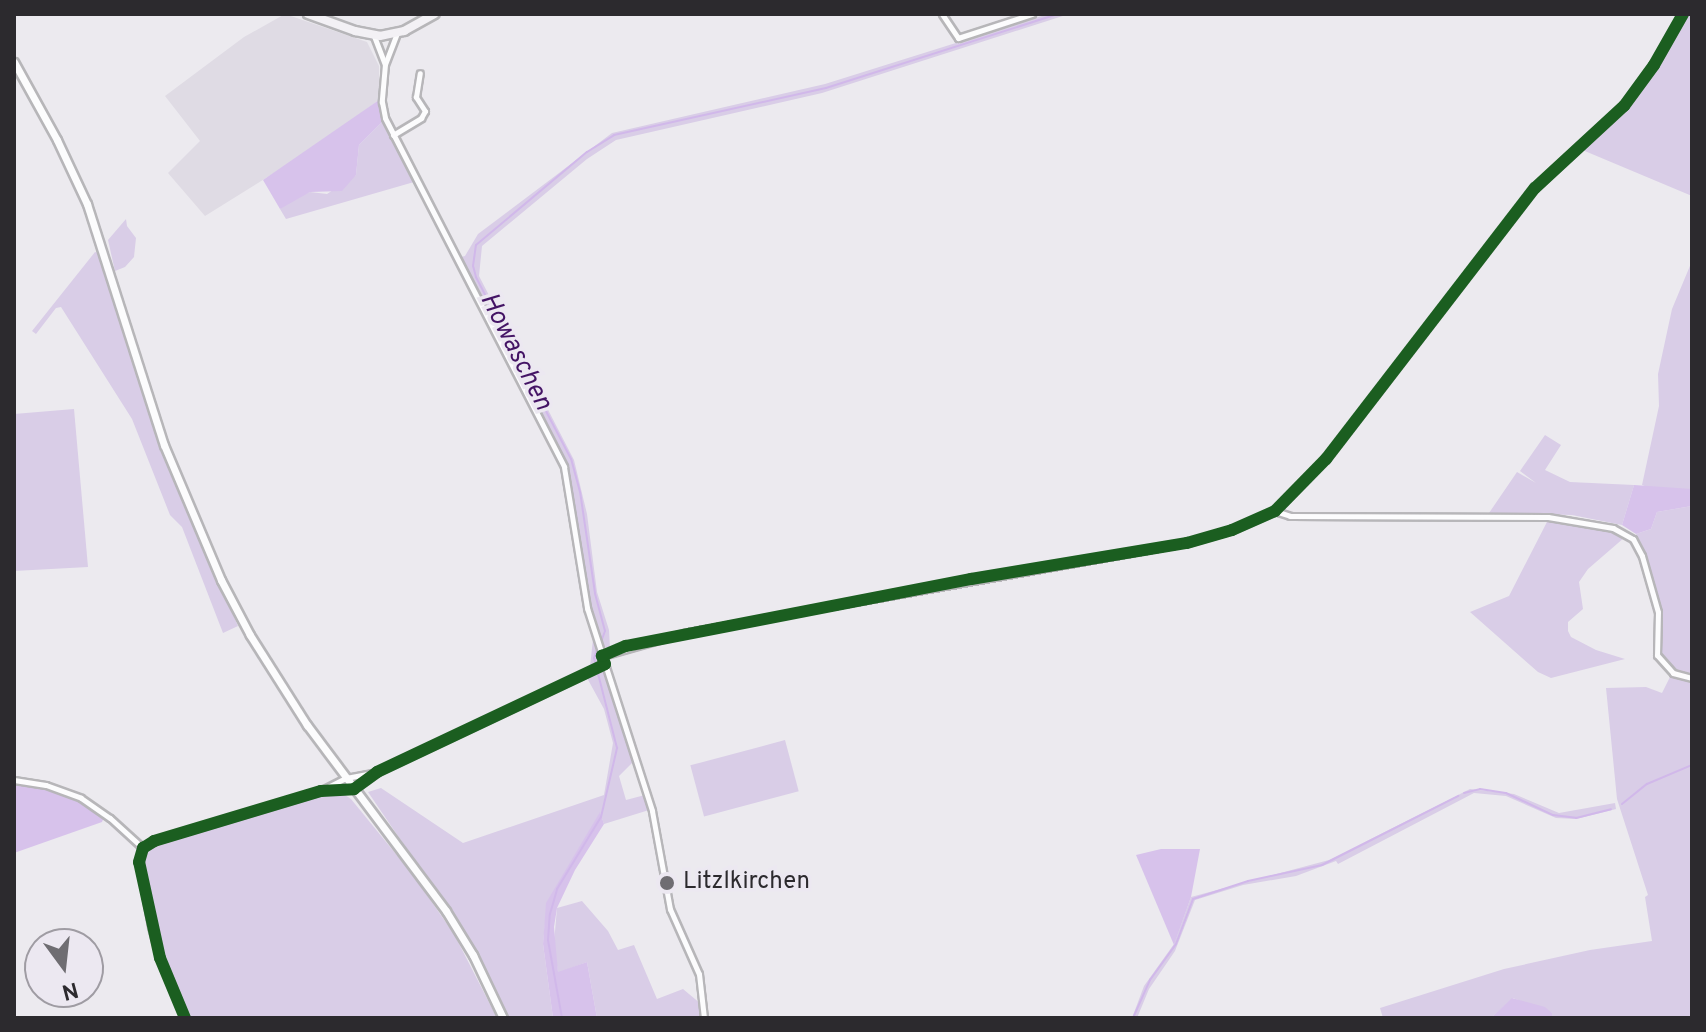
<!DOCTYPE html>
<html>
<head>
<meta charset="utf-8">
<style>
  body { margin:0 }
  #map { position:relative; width:1706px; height:1032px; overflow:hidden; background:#eceaef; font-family:Overpass,sans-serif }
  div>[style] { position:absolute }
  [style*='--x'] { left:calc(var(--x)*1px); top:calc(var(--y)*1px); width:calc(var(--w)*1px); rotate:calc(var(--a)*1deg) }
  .built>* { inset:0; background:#dfdbe4 }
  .green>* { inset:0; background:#d9cde7; transform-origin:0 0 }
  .forest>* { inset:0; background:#d7c2eb }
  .stream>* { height:2px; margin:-1px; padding:0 1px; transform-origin:1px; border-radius:1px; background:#d1b8ea }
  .roads { filter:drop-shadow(2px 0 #b7b6b9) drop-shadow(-2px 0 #b7b6b9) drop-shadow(0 2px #b7b6b9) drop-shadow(0 -2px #b7b6b9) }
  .minor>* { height:5px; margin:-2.5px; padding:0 2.5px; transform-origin:2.5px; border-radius:2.5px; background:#fcfcfd }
  .tertiary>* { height:7px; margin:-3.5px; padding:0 3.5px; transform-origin:3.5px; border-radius:3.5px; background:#fcfcfd }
  .secondary>* { height:8px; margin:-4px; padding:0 4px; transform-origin:4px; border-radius:4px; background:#f3f1f5 }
  .cycleway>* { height:12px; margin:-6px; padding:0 6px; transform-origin:6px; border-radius:6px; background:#1b5e20 }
  .dots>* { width:22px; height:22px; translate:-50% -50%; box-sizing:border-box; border:4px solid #ece8f1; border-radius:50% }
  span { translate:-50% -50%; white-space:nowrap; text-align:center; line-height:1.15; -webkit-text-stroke:7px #ece8f1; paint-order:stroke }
  .poi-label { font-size:24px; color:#2c2a2e }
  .left { translate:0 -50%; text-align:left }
  .water-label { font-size:26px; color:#441465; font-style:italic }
  .frame { position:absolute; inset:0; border:16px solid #2c2a2e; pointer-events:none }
  .north { position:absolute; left:24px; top:928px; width:80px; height:80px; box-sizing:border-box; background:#ece8f1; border:2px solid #9f9ca3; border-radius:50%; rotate:165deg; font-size:22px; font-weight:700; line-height:32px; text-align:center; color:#2c2a2e }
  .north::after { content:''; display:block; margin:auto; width:28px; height:36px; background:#6f6d72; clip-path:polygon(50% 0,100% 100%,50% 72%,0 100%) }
</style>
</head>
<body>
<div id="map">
  <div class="built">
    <div style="clip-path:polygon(285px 14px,367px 42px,379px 66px,379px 100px,309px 151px,205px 216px,168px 173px,200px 141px,165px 96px,244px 37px)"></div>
  </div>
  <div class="green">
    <div style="clip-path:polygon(1048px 14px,1069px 14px,822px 93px,616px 140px,587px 159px,482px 246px,479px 276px,574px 460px,587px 514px,597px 592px,609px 630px,610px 648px,604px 647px,586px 591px,566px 462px,461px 257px,465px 256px,478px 234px,612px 133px,825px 84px)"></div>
    <div style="clip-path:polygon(1687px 14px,1692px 14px,1692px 196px,1580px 149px,1608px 126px,1642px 88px)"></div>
    <div style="clip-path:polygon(383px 121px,414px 182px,286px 219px,280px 209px,294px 198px,310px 192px,327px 194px,356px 175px,359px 145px)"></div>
    <div style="clip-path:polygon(126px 219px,127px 226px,136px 238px,134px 257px,125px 267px,115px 271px,108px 240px)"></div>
    <div style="clip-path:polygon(95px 252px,102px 254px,160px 446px,238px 626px,223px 633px,182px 527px,170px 515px,132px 419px,61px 307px,56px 308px,36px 334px,32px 331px)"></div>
    <div style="clip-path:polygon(1692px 261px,1692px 489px,1653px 489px,1642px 485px,1659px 406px,1658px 374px,1672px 309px)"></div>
    <div style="clip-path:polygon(74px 409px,88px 567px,14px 571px,14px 414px)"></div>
    <div style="clip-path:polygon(1545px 435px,1561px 445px,1545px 470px,1570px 482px,1634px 485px,1622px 525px,1572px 515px,1489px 513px,1517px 472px,1536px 483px,1520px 471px)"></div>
    <div style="clip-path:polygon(1692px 506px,1692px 676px,1672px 668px,1661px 654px,1662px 611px,1636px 534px,1651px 529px,1657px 512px)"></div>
    <div style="clip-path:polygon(1548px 520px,1609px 529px,1625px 537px,1588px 569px,1579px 582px,1583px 609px,1568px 622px,1568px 631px,1571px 637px,1596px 650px,1625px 659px,1551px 678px,1538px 672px,1470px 612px,1509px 596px)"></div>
    <div style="clip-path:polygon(593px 639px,633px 762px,619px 776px,626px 800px,645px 795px,649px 810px,604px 824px,600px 813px,547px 903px,543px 944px,553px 1018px,508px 1018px,477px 952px,368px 792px,381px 788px,463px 843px,604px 795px,613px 743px,604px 709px,586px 676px,594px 671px,590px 667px)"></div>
    <div style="clip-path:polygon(1671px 675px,1692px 681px,1692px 1018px,1552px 1018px,1552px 1013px,1513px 998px,1491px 1018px,1383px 1018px,1380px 1008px,1504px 969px,1590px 950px,1652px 941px,1645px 897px,1648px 895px,1617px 799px,1606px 688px,1646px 687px,1662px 693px)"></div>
    <div style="left:785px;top:740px;width:53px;height:98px;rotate:75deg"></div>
    <div style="clip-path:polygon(1470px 789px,1514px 794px,1559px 813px,1615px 803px,1616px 809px,1576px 819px,1556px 818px,1506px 796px,1474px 793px,1338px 864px,1336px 861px,1296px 876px,1243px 885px,1195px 900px,1175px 951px,1149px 989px,1137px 1018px,1132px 1018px,1144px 986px,1174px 944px,1191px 897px,1329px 860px)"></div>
    <div style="clip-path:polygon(323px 795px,345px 795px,351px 799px,413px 875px,454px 934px,497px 1018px,188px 1018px,163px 959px,154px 926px,142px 862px,145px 850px)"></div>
    <div style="clip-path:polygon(582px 901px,608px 931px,618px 950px,634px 945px,657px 999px,683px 989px,701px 1004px,701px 1018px,597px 1018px,587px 962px,558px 973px,554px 943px,557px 908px)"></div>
  </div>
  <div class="forest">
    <div style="clip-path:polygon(379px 100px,383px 121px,359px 145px,356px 175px,342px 191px,310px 192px,280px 209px,263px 180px)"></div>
    <div style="clip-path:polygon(1634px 485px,1692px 489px,1692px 506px,1657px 512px,1651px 529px,1636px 534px,1622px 525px)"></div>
    <div style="clip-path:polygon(14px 783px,65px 793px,104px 817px,102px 822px,14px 853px)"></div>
    <div style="clip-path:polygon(600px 812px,604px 824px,575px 870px,557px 908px,554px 927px,558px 972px,587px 962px,597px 1018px,553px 1018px,543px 944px,546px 903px)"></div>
    <div style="clip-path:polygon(1161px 849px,1200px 849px,1191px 897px,1174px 945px,1136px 855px)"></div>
    <div style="clip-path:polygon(1512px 998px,1545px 1007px,1552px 1013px,1552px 1018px,1491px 1018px)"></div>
  </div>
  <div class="stream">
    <div style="--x:601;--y:642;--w:12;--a:-70"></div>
    <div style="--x:605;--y:631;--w:39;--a:-105"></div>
    <div style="--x:595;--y:593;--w:102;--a:-98.4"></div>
    <div style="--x:580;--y:492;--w:34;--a:-105"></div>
    <div style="--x:571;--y:459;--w:205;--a:-117.6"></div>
    <div style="--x:476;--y:277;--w:11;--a:-105"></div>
    <div style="--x:473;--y:266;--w:21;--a:-82"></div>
    <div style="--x:476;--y:245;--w:145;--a:-40"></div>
    <div style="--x:587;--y:152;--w:32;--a:-32"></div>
    <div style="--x:614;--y:135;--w:217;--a:-12.5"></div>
    <div style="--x:826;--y:88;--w:244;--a:-17.7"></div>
    <div style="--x:1464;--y:793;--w:16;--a:-14"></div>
    <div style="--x:1480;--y:789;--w:26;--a:9"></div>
    <div style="--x:1506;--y:793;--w:52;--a:25.1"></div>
    <div style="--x:1553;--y:815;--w:23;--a:7"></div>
    <div style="--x:1576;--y:818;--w:36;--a:-14"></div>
    <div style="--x:1622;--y:804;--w:32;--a:-39"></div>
    <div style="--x:1647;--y:784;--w:49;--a:-22.9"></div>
    <div style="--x:562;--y:1018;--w:79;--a:-100.2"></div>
    <div style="--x:548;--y:940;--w:26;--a:-86"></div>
    <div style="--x:550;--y:914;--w:26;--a:-74"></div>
    <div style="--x:557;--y:889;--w:84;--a:-58.6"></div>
    <div style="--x:601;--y:817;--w:71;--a:-76.9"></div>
    <div style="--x:617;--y:748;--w:93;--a:-104.3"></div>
    <div style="--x:594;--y:658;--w:12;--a:-70"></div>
    <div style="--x:1133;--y:1018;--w:42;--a:-65.9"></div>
    <div style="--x:1150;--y:980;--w:44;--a:-54.2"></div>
    <div style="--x:1176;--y:944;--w:48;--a:-69.3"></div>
    <div style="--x:1193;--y:899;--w:58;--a:-18.1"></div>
    <div style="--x:1248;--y:881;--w:76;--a:-12.2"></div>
    <div style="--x:1322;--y:865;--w:153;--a:-26.9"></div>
  </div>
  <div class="roads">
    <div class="minor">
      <div style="--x:942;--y:14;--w:29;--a:56"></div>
      <div style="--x:958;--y:38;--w:78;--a:-18"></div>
      <div style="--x:397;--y:33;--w:33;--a:111"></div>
      <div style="--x:385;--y:64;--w:38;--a:95"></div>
      <div style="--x:382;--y:102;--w:16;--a:79"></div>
      <div style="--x:385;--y:118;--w:392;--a:62.8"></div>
      <div style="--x:564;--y:467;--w:143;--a:80.7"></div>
      <div style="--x:587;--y:608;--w:213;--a:72.2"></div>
      <div style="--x:652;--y:811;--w:100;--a:79.6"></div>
      <div style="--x:670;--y:909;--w:71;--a:66"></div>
      <div style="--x:699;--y:974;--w:44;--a:83.5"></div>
      <div style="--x:374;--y:36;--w:30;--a:69"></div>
      <div style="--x:393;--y:135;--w:33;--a:-31"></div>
      <div style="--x:421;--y:118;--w:8;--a:-60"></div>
      <div style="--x:425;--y:111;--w:17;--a:-123"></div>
      <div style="--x:416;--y:97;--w:24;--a:-81"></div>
      <div style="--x:1275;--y:511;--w:16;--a:18"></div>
      <div style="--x:1290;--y:516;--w:258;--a:0.2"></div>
      <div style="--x:1548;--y:517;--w:66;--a:9.6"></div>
      <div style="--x:1613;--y:528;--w:23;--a:29"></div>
      <div style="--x:1633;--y:539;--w:19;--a:62"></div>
      <div style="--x:1642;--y:556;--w:58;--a:74.1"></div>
      <div style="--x:1658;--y:612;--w:43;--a:91.3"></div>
      <div style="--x:1657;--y:655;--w:24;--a:48"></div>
      <div style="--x:1673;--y:673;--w:20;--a:15"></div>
      <div style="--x:602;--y:656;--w:88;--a:-15.8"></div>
      <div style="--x:687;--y:632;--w:508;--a:-10.09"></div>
      <div style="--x:1187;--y:543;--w:47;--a:-16.1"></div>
      <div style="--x:1232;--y:530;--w:47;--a:-23.8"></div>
      <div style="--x:1275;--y:511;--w:73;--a:-45.6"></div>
      <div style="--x:1326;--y:459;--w:342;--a:-52.4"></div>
      <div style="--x:1535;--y:188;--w:121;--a:-42.7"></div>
      <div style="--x:1624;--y:106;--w:51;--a:-53.8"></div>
      <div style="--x:1654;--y:65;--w:59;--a:-60.4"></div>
      <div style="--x:14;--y:780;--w:32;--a:9"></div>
      <div style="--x:46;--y:785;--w:37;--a:20"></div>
      <div style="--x:81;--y:798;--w:35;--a:35"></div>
      <div style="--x:110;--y:818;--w:45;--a:42.3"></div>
      <div style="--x:322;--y:790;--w:27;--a:-27"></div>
      <div style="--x:346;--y:778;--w:31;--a:-11"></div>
      <div style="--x:185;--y:1018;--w:65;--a:-112.6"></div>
      <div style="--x:160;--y:958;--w:33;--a:-106"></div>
      <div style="--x:151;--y:926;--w:65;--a:-100.6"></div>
      <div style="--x:139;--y:862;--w:15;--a:-74"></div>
      <div style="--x:143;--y:848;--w:13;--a:-32"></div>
      <div style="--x:154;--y:841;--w:174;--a:-16.7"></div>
      <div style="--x:321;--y:791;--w:33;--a:-3"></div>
      <div style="--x:354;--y:789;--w:29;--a:-36"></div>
      <div style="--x:377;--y:772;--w:252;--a:-25.3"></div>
    </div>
    <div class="tertiary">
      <div style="--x:14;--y:62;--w:89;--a:61.1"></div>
      <div style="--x:57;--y:140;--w:71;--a:64.9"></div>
      <div style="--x:87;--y:204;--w:253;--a:72.3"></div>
      <div style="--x:164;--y:445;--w:147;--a:67.1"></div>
      <div style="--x:221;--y:580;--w:62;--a:62.2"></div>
      <div style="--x:250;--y:635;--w:107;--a:57.7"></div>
      <div style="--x:307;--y:725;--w:232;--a:53.2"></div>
      <div style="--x:446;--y:911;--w:52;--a:58.5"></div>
      <div style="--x:473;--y:955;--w:70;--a:64.5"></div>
    </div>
    <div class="secondary">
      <div style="--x:308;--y:14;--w:50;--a:19.9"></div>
      <div style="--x:355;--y:31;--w:25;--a:11"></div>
      <div style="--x:380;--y:36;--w:25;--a:-12"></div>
      <div style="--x:404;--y:31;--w:35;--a:-29"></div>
    </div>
  </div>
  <div class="cycleway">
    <div style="--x:185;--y:1018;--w:65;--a:-112.6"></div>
    <div style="--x:160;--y:958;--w:98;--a:-102.3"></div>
    <div style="--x:139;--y:862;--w:15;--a:-74"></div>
    <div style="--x:143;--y:848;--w:13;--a:-32"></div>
    <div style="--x:154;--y:841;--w:174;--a:-16.7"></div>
    <div style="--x:321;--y:791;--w:33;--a:-3"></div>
    <div style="--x:354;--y:789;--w:29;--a:-36"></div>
    <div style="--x:377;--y:772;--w:252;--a:-25.3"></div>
    <div style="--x:605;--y:664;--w:9;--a:-111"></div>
    <div style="--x:602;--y:656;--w:26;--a:-23"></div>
    <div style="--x:626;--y:646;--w:351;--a:-11"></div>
    <div style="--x:971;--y:579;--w:219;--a:-9.5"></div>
    <div style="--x:1187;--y:543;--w:47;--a:-16.1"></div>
    <div style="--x:1232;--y:530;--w:47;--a:-23.8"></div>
    <div style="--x:1275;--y:511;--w:73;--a:-45.6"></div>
    <div style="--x:1326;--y:459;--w:342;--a:-52.4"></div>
    <div style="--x:1535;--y:188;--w:121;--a:-42.7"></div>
    <div style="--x:1624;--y:106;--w:51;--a:-53.8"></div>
    <div style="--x:1654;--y:65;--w:59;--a:-60.4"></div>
  </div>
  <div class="dots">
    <div style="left:667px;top:883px;background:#6f6d72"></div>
  </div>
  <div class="poi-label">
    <span class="left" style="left:683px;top:883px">Litzlkirchen</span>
  </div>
  <div class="water-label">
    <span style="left:515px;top:352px;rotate:63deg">Howaschen</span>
  </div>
  <div class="frame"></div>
  <div class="north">N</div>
</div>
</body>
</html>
